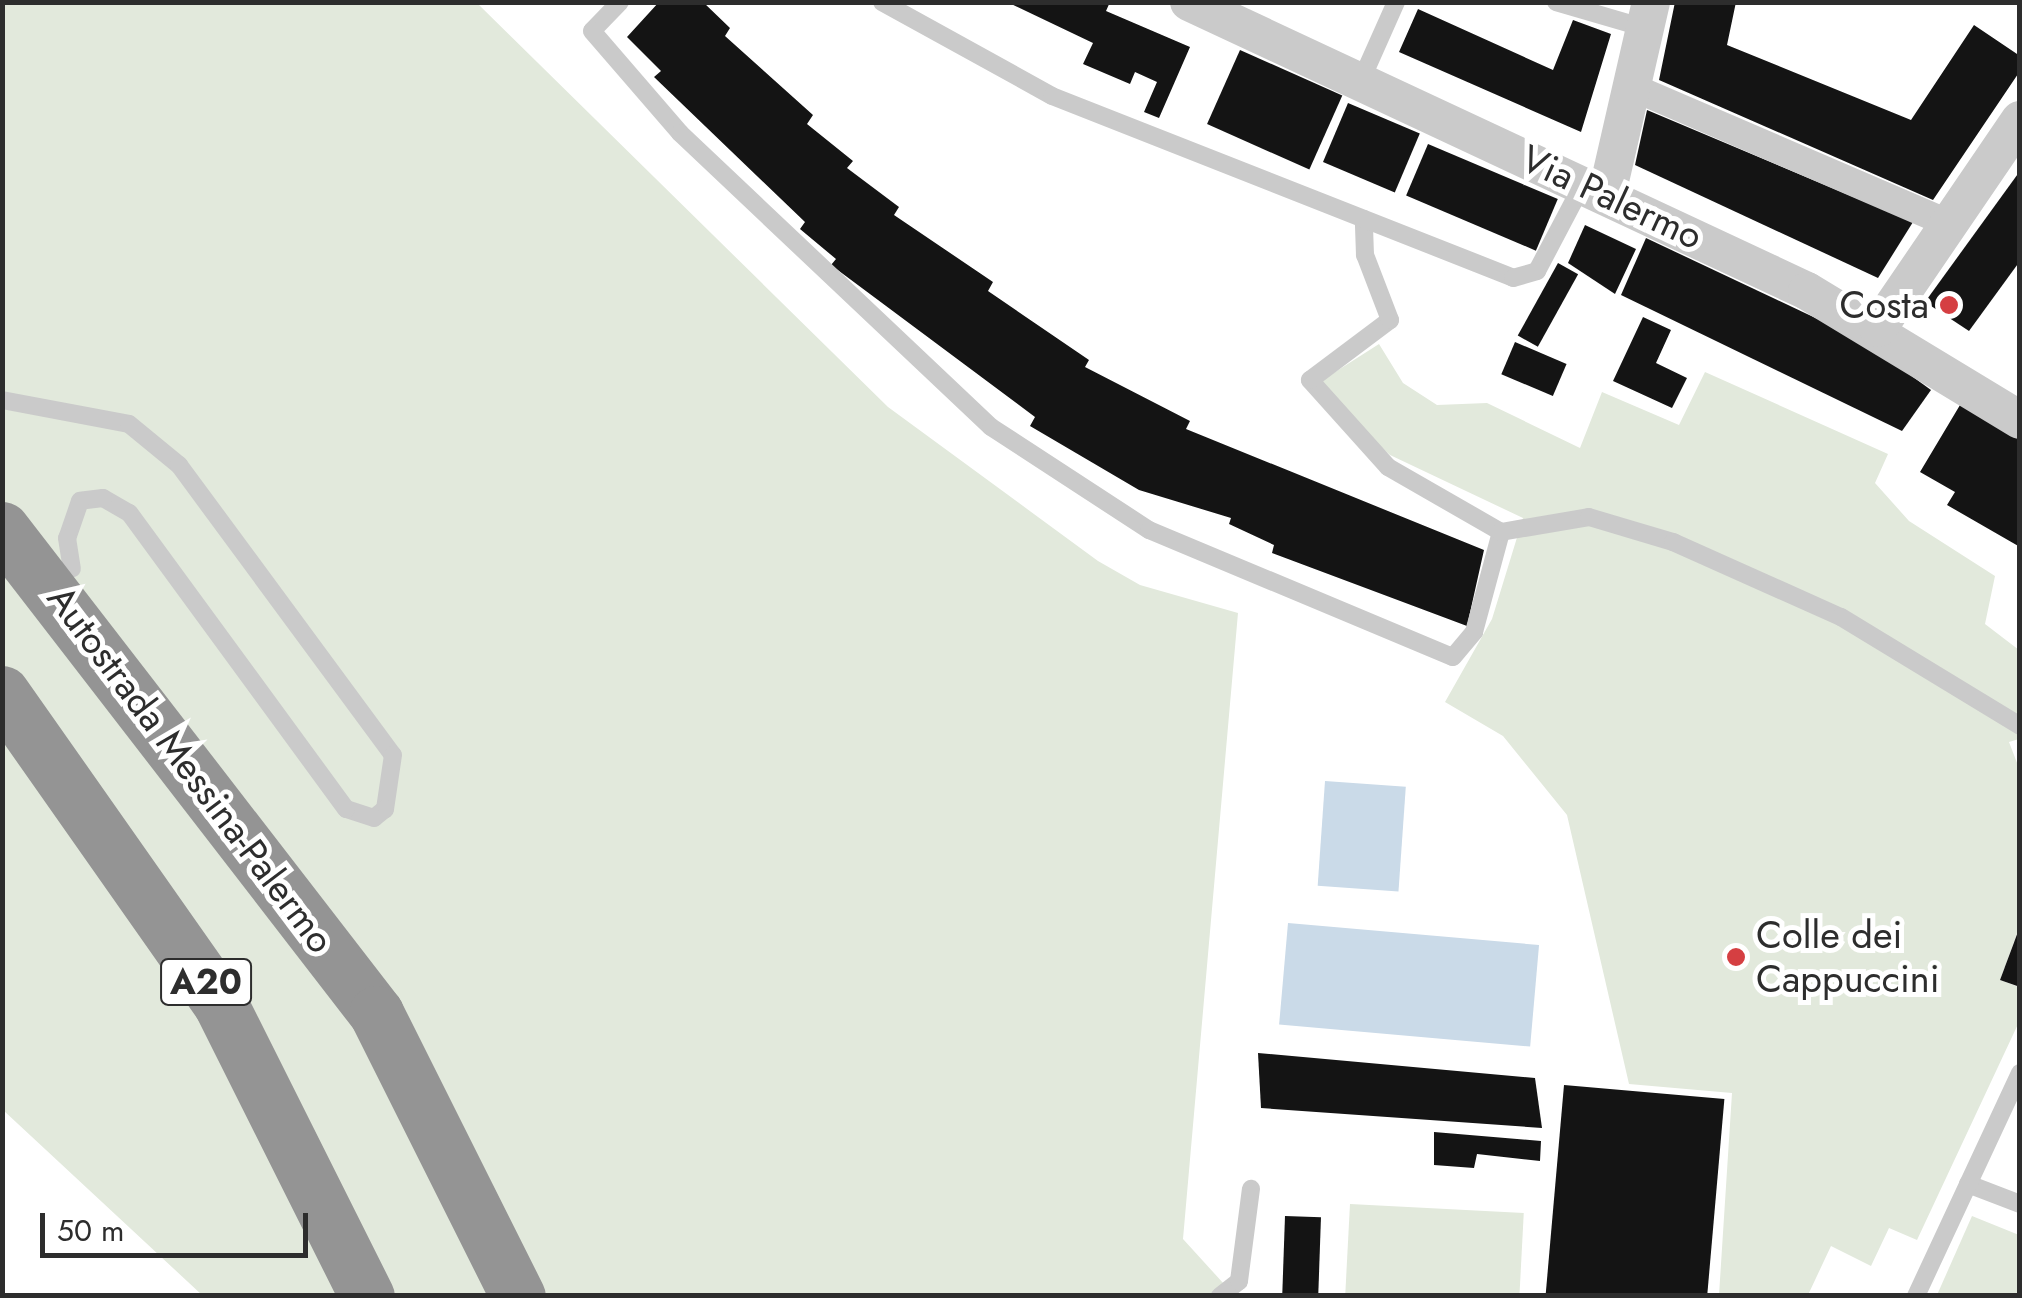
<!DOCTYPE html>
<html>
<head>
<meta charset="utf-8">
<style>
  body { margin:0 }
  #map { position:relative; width:2022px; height:1298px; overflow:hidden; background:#fff; font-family:Jost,sans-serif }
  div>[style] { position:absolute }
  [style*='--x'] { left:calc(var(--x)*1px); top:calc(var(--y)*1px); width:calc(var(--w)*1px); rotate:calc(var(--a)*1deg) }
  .green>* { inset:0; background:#e2e9dc; transform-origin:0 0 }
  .water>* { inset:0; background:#cadae8; transform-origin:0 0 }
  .building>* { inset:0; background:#141414; transform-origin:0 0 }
  .service>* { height:18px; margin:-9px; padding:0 9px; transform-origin:9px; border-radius:9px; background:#cacaca }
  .pedestrian>* { height:28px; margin:-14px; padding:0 14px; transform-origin:14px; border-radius:14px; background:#cacaca }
  .minor>* { height:38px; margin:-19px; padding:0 19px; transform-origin:19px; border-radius:19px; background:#cacaca }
  .motorway>* { height:55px; margin:-27.5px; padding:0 27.5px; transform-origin:27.5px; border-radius:27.5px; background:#949494 }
  .dots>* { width:28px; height:28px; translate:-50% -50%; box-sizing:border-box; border:5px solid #fff; border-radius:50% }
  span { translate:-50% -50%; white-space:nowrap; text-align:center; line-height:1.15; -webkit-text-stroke:10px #fff; paint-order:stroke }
  .shield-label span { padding:2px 8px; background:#fff; border:2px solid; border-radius:8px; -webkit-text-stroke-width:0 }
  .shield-label { font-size:35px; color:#2d2d2d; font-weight:700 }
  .street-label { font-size:38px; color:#2d2d2d }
  .poi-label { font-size:38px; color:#2d2d2d }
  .right { translate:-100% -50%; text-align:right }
  .left { translate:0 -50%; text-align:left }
  .frame { position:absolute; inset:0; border:5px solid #2d2d2d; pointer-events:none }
  .scale { position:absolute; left:40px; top:1213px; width:268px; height:45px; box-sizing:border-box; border:5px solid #2d2d2d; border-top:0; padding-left:12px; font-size:30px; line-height:35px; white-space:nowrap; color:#2d2d2d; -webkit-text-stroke:8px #fff; paint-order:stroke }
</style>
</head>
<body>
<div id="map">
  <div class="green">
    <div style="clip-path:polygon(3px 3px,477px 3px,888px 407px,1098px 561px,1140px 585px,1238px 613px,1183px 1239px,1234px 1295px,202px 1295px,3px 1110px)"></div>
    <div style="clip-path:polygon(1379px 344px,1403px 383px,1437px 405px,1487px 403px,1580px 448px,1602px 392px,1679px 425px,1705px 372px,1888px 454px,1875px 483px,1909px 521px,1995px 576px,1985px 624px,2019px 650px,2019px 739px,2009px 742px,2019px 768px,2019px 928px,2000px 980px,2019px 987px,2019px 1022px,1917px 1240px,1889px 1228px,1871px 1266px,1831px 1246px,1808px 1295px,1719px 1295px,1732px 1093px,1629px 1084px,1567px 815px,1503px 736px,1445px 702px,1492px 619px,1523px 518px,1390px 455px,1350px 419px,1321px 381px)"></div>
    <div style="left:1350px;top:1204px;width:174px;height:91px;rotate:3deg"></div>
    <div style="clip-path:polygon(1972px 1216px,2019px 1235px,2019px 1295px,1937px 1295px)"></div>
  </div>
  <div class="water">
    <div style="left:1325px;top:781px;width:81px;height:105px;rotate:4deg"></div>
    <div style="left:1288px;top:923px;width:252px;height:102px;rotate:5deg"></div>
  </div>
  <div class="building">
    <div style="clip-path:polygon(659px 2px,703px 2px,730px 28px,725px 36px,813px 115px,807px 124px,853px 161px,847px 168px,899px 207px,894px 215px,993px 282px,988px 291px,1089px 360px,1085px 367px,1190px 421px,1186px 429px,1484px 550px,1467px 626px,1272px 553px,1274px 545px,1229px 524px,1231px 518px,1139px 490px,1030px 426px,1035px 417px,831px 265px,836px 259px,800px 229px,805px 222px,654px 77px,661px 71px,627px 37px)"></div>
    <div style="clip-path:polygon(1007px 2px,1110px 2px,1106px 11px,1190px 47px,1159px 118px,1144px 112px,1157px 82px,1135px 72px,1130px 84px,1083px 64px,1093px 43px)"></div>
    <div style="clip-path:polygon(1675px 2px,1736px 2px,1727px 45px,1911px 120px,1974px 25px,2020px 56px,2020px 71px,1933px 200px,1659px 80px)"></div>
    <div style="clip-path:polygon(1418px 9px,1553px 70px,1573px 20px,1611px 34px,1581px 132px,1399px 52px)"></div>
    <div style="left:1240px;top:50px;width:112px;height:81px;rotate:24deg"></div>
    <div style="left:1348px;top:103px;width:78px;height:64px;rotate:23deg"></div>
    <div style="clip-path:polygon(1647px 110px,1913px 222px,1878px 278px,1635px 165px)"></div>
    <div style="left:1428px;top:144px;width:141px;height:56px;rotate:23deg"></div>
    <div style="clip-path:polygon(2020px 171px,2020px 261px,1969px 331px,1925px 302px)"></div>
    <div style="clip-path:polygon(1585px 225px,1636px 249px,1615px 294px,1568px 263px)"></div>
    <div style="clip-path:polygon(1646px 238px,1862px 340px,1931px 390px,1902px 431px,1621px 295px)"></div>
    <div style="left:1558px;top:263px;width:23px;height:83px;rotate:29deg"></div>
    <div style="clip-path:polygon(1643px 317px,1671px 330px,1656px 363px,1687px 378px,1672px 408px,1613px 381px)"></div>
    <div style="left:1515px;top:342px;width:56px;height:35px;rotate:23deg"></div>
    <div style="clip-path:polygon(1963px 400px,2020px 433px,2020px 547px,1947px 505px,1955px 492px,1920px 472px)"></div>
    <div style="clip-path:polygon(2019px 929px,2020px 929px,2020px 987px,2000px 980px)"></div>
    <div style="clip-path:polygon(1258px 1053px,1535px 1078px,1542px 1128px,1261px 1108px)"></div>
    <div style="left:1564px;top:1085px;width:161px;height:212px;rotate:5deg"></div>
    <div style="clip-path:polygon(1434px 1132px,1541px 1141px,1540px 1161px,1477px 1154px,1474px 1168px,1434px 1165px)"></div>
    <div style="left:1285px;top:1216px;width:36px;height:79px;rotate:2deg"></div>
  </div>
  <div class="service">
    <div style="--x:620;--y:2;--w:40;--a:134"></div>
    <div style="--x:592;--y:31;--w:135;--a:49.2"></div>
    <div style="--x:680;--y:133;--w:428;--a:43.4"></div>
    <div style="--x:991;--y:427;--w:189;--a:33.1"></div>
    <div style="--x:1149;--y:530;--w:329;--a:22.7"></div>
    <div style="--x:1453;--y:657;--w:33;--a:-50"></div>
    <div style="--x:1474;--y:632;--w:104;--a:-74.9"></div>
    <div style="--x:1501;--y:532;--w:130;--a:-150.1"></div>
    <div style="--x:1388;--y:467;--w:117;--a:-131.9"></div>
    <div style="--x:1310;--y:380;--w:100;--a:-36.9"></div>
    <div style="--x:1390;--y:320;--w:70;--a:-111"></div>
    <div style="--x:1365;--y:255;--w:36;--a:-92"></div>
    <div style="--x:882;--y:2;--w:194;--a:28.9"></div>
    <div style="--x:1052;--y:96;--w:496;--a:21.5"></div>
    <div style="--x:1513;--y:278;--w:25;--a:-16"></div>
    <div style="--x:1537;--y:271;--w:101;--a:-62.2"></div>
    <div style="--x:1556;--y:2;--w:93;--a:16.3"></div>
    <div style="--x:1360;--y:83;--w:89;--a:-66"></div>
    <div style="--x:2;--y:400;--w:129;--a:10.7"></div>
    <div style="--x:129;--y:424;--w:65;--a:39.4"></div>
    <div style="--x:179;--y:465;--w:360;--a:53.6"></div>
    <div style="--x:393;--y:755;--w:55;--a:98.4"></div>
    <div style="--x:385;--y:809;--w:14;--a:141"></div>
    <div style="--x:374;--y:818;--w:29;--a:-162"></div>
    <div style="--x:346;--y:809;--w:367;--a:-126.2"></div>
    <div style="--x:129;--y:513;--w:30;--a:-150"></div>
    <div style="--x:103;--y:498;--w:23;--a:173"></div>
    <div style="--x:80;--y:501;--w:39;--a:109"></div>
    <div style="--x:67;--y:538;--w:31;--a:81"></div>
    <div style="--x:1501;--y:532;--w:89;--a:-9.7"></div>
    <div style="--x:1589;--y:517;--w:88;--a:16.6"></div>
    <div style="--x:1673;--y:542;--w:184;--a:24.1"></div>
    <div style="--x:1841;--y:617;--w:210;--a:31.3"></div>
    <div style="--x:1968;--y:1184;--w:56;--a:21"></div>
    <div style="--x:1220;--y:1296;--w:24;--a:-38"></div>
    <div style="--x:1239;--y:1281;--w:93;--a:-82.6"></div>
    <div style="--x:1916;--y:1296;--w:246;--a:-65"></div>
  </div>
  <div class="pedestrian">
    <div style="--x:1632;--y:87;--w:342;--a:23.3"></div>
  </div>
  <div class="minor">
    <div style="--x:1189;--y:2;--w:682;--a:25.06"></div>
    <div style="--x:1807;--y:291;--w:249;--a:31.2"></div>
    <div style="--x:1607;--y:194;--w:197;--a:-77.1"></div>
    <div style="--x:1878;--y:328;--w:252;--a:-55.7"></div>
  </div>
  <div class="motorway">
    <div style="--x:2;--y:529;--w:612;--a:52.31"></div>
    <div style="--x:376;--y:1013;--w:317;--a:63.4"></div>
    <div style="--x:2;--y:693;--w:381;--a:54.9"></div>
    <div style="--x:221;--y:1005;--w:326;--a:63.4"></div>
  </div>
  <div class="dots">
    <div style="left:1949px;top:305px;background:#d53f42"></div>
    <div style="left:1736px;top:957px;background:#d53f42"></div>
  </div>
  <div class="shield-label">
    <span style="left:206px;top:982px">A20</span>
  </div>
  <div class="street-label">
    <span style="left:1612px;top:197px;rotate:25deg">Via Palermo</span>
    <span style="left:191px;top:769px;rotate:53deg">Autostrada Messina-Palermo</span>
  </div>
  <div class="poi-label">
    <span class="right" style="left:1929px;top:305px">Costa</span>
    <span class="left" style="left:1756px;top:957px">Colle dei<br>Cappuccini</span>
  </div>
  <div class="frame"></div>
  <div class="scale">50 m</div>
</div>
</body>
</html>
